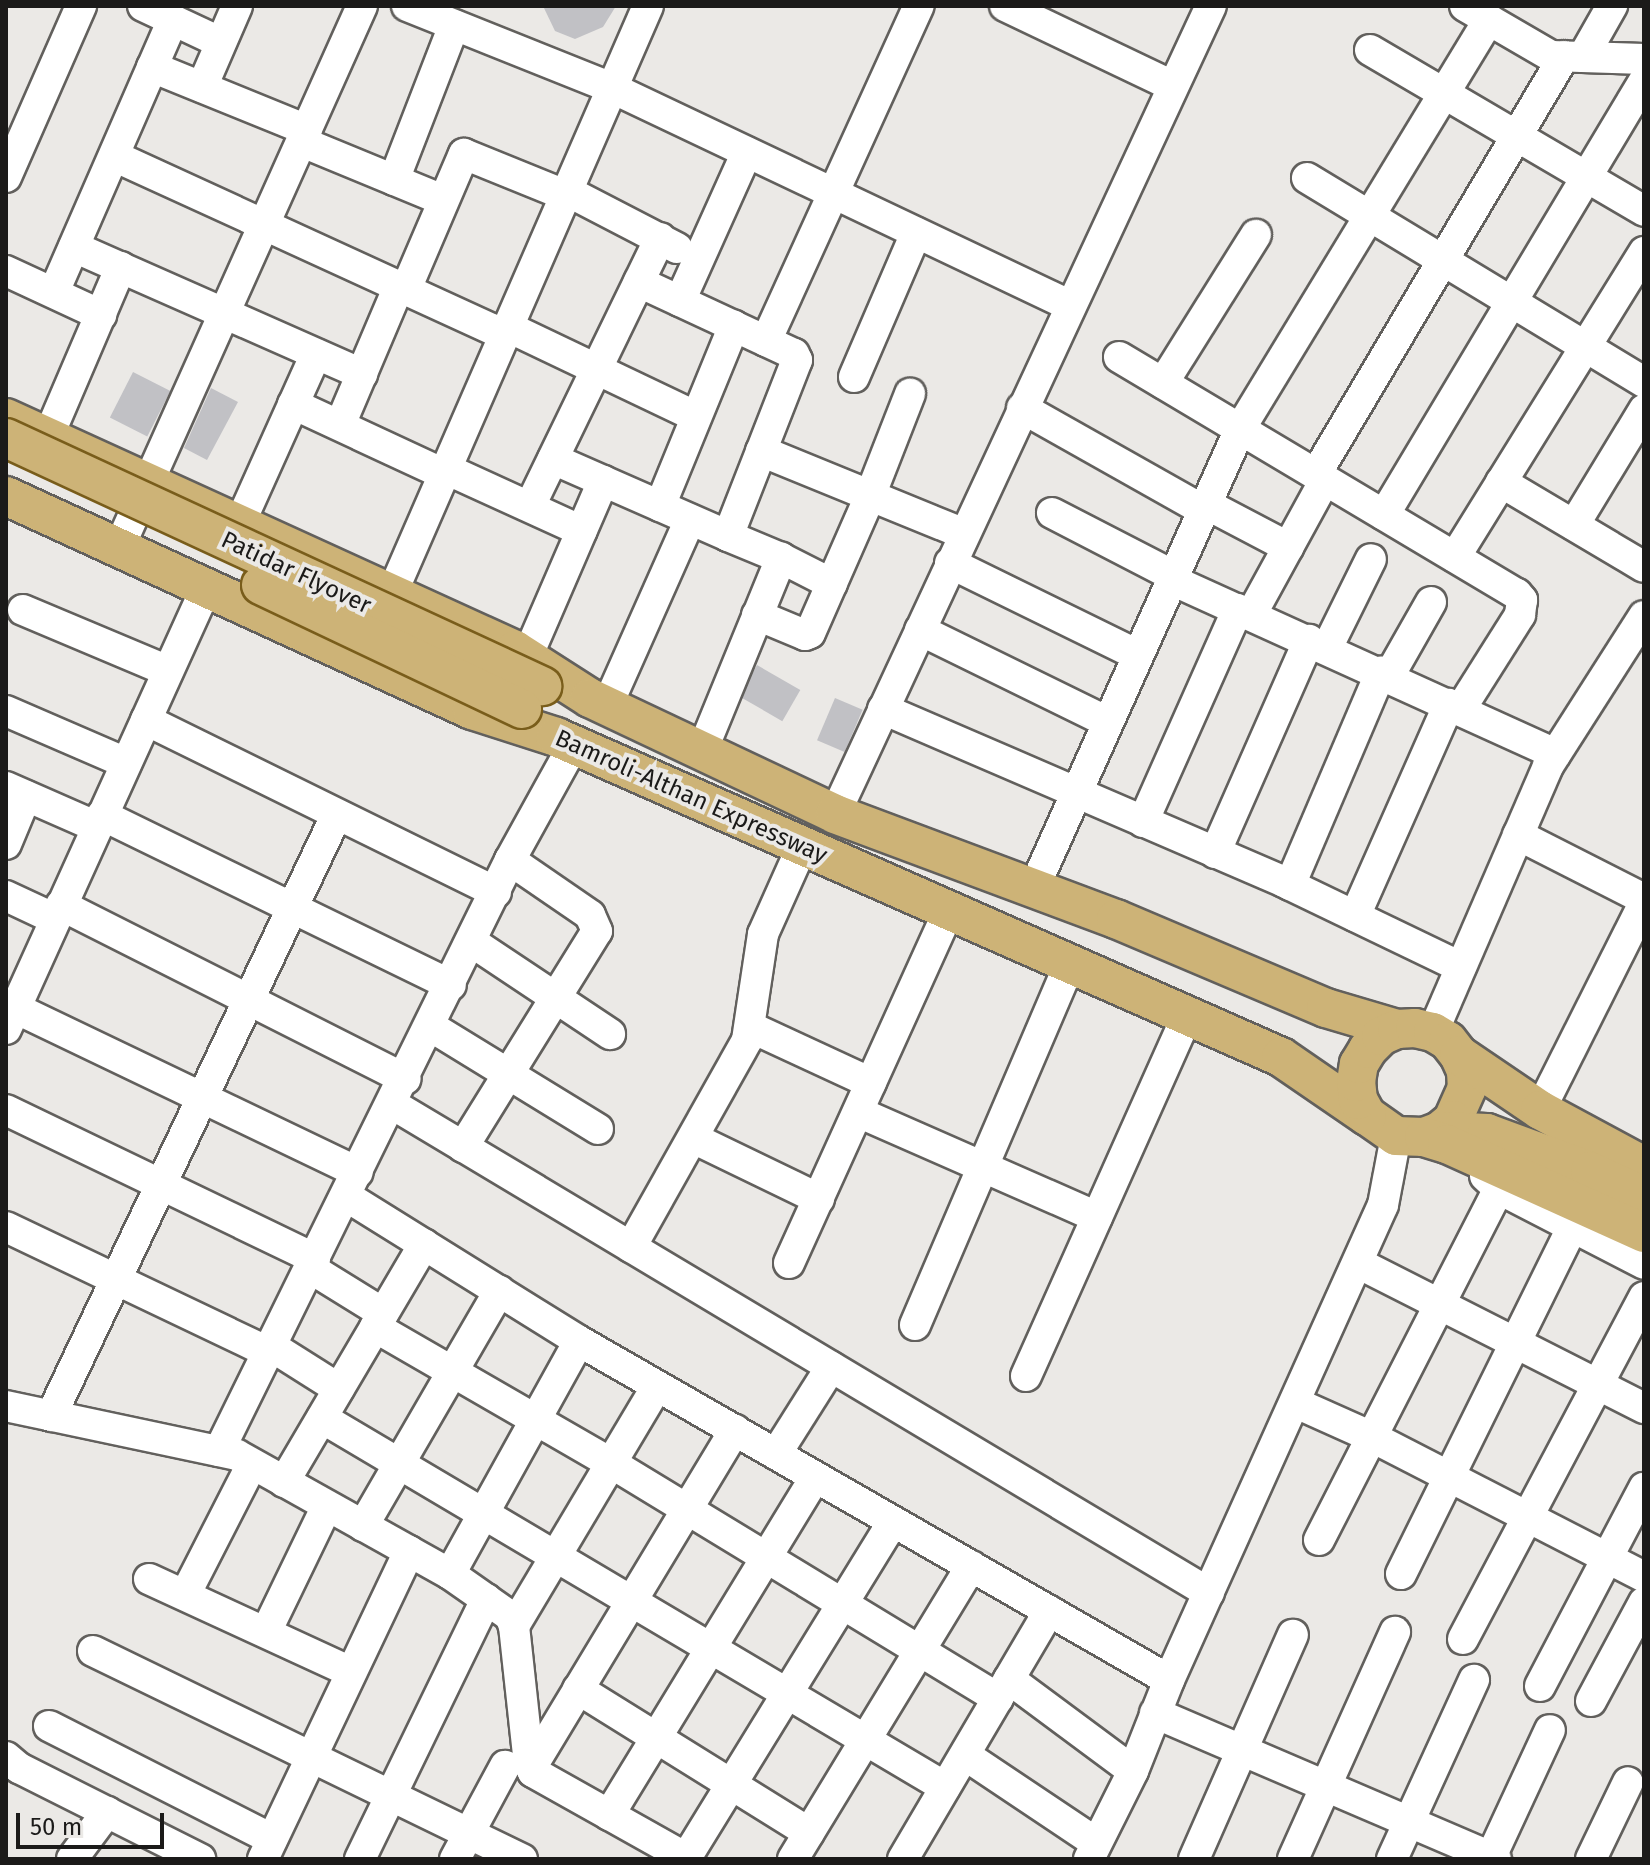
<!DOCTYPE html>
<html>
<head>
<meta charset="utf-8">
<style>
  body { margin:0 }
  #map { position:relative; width:1650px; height:1865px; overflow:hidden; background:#ebe9e6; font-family:"Fira Sans",sans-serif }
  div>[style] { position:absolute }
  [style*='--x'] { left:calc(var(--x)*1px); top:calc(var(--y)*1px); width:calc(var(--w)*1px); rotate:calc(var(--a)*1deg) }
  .building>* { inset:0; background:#c1c1c5; transform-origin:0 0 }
  .roads { filter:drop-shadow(2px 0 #62605d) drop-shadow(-2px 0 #62605d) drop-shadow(0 2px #62605d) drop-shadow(0 -2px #62605d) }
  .minor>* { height:30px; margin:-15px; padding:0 15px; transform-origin:15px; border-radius:15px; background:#fff }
  .major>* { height:38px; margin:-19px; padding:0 19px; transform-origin:19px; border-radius:19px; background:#cdb377 }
  .bridges { filter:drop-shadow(2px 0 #795d1b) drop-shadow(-2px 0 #795d1b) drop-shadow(0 2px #795d1b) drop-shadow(0 -2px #795d1b) }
  .major-bridge>* { height:38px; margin:-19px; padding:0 19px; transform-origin:19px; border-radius:19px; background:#cdb377 }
  span { translate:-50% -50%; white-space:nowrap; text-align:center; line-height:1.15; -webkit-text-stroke:8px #ebe9e6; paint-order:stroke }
  .street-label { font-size:24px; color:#1b1a19 }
  .frame { position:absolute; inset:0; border:8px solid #1b1a19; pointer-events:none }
  .scale { position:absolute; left:16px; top:1813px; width:148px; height:36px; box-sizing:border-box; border:4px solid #1b1a19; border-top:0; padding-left:10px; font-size:24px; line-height:28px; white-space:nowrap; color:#1b1a19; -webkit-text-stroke:6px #ebe9e6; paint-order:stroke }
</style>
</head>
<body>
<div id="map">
  <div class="building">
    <div style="clip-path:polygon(543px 6px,616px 6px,603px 27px,575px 39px,555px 31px)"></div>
    <div style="left:133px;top:372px;width:42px;height:51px;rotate:27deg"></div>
    <div style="clip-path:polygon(211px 388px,238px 402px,207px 460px,184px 448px)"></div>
    <div style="left:757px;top:665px;width:50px;height:36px;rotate:30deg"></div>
    <div style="left:835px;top:698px;width:30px;height:46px;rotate:23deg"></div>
  </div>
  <div class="roads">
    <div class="minor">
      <div style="--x:143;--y:6;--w:85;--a:25.1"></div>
      <div style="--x:407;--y:6;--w:221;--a:21.8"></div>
      <div style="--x:612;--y:88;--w:506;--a:25.4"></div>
      <div style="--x:1005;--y:6;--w:186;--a:25.5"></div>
      <div style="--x:1465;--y:6;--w:99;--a:30.2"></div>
      <div style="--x:1551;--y:56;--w:93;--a:1.8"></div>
      <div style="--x:1370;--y:50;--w:318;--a:30.4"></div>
      <div style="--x:1583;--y:57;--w:59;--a:-60.4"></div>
      <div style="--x:152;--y:67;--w:167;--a:22.1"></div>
      <div style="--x:202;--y:87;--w:88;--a:-66.6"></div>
      <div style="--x:302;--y:142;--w:152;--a:22.4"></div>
      <div style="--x:114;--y:156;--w:430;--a:24.6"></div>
      <div style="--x:6;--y:177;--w:187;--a:-66.3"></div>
      <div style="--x:1307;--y:178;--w:394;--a:31.2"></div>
      <div style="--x:394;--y:180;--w:166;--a:-68.8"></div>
      <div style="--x:567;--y:191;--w:124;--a:27.4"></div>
      <div style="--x:74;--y:247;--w:315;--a:23.8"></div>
      <div style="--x:6;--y:271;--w:105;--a:24.9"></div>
      <div style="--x:406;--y:289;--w:147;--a:-66.8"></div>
      <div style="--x:464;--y:154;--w:109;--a:22.1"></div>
      <div style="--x:54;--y:292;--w:297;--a:-66.4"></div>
      <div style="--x:680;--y:301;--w:163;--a:-65.8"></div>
      <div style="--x:508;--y:327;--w:207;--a:25.5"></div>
      <div style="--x:766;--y:341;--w:368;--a:-65.5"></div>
      <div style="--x:1119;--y:357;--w:463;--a:30.8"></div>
      <div style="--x:1517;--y:594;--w:8;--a:50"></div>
      <div style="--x:1522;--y:600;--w:15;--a:98"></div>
      <div style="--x:1520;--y:615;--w:112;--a:122.3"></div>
      <div style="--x:854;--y:377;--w:157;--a:-66.7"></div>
      <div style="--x:1163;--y:383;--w:175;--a:-57.9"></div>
      <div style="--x:293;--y:404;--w:166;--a:24.9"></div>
      <div style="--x:1022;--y:408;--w:208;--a:29.4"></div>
      <div style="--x:340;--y:425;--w:151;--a:-67"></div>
      <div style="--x:48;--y:437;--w:185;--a:-66.8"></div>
      <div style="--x:761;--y:451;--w:219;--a:22.2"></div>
      <div style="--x:553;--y:459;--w:191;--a:23.7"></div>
      <div style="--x:728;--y:536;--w:189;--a:-68.6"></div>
      <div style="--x:797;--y:360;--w:7;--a:-117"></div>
      <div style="--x:794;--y:354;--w:171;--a:-155.1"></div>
      <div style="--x:446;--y:469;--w:149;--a:24.5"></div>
      <div style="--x:1316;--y:474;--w:486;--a:-59.3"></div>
      <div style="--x:1501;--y:482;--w:166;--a:30.7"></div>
      <div style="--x:1206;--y:504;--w:93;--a:27.7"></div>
      <div style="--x:530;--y:506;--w:298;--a:-64.1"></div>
      <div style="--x:660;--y:506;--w:195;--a:-67.7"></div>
      <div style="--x:1052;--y:513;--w:137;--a:27.3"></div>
      <div style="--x:1384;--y:515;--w:506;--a:-59.08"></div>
      <div style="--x:240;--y:523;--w:185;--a:-65.8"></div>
      <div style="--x:1574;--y:525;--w:135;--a:-58.7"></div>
      <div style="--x:118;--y:550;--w:596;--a:-65.84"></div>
      <div style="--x:1455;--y:557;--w:359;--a:-58.2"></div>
      <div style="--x:781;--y:558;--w:57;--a:27"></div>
      <div style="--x:950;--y:563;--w:209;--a:26.1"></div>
      <div style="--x:1172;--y:580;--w:421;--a:24.4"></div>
      <div style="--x:393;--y:591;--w:638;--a:-66.45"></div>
      <div style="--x:23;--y:610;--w:157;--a:22.8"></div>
      <div style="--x:757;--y:615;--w:52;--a:22.6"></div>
      <div style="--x:805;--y:635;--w:5;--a:-22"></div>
      <div style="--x:810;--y:633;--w:150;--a:-66.3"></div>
      <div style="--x:870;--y:496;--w:110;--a:-68.6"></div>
      <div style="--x:1251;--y:615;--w:154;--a:-61.3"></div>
      <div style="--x:920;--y:630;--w:209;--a:26.1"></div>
      <div style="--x:1327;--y:648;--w:99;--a:-63.7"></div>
      <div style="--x:527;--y:657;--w:192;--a:-66.6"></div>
      <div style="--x:1389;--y:676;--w:85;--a:-60.4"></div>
      <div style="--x:607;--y:706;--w:204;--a:-66"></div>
      <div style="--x:883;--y:709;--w:437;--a:23.3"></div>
      <div style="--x:1284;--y:882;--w:196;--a:25.7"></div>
      <div style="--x:6;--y:711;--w:131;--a:23.4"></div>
      <div style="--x:146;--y:720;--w:390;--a:26.2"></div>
      <div style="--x:702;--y:751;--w:209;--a:-67.7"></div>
      <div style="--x:781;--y:558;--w:57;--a:-157.5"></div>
      <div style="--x:6;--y:787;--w:99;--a:23.7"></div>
      <div style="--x:835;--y:814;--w:891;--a:-65.05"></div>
      <div style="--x:102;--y:815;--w:388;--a:26"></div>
      <div style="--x:1143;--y:822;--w:233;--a:-66"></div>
      <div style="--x:1518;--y:835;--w:141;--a:26.9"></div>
      <div style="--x:6;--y:844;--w:52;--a:-67.4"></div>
      <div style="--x:1215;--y:853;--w:233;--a:-66.2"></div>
      <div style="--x:1290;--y:885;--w:232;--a:-66.9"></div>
      <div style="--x:1033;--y:890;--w:505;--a:-65.82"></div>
      <div style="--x:1240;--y:429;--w:479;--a:-58.7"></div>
      <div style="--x:6;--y:896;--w:54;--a:25.1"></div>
      <div style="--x:61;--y:905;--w:386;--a:26.8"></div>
      <div style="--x:1355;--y:916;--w:232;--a:-66.1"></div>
      <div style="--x:472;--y:942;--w:166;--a:33.7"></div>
      <div style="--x:15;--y:1008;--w:380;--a:25.6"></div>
      <div style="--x:430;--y:1026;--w:197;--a:31.5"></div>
      <div style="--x:750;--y:1027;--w:133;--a:24.8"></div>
      <div style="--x:6;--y:1029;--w:481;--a:-65.6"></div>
      <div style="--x:1433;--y:1032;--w:290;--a:-66.6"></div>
      <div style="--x:1548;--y:766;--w:178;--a:-57.4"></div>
      <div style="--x:392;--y:1104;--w:952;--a:30.9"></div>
      <div style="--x:6;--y:1110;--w:343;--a:25.7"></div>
      <div style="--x:1540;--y:1110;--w:232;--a:-63.3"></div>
      <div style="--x:858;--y:1112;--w:261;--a:23.7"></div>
      <div style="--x:693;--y:1138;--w:140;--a:25.8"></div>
      <div style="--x:463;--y:1147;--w:254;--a:-58.2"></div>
      <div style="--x:597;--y:931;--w:17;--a:-114"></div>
      <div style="--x:590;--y:915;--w:97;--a:-145.5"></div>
      <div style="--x:1485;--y:1176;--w:19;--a:43"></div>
      <div style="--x:1499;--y:1189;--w:163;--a:27.3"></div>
      <div style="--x:346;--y:1196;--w:274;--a:31.9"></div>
      <div style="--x:6;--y:1227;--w:290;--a:25.5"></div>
      <div style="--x:631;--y:1247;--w:237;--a:-60.7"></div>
      <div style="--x:747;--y:1040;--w:107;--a:-81.4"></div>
      <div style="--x:763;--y:934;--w:95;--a:-65.9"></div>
      <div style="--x:789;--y:1263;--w:387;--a:-65.6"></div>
      <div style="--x:1358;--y:1263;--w:321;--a:26.9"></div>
      <div style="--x:310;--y:1268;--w:86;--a:31.7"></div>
      <div style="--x:915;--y:1325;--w:393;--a:-66.8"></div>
      <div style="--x:375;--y:1327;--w:272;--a:30"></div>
      <div style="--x:611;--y:1463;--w:453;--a:31.3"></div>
      <div style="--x:271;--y:1346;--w:80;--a:32.3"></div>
      <div style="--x:1026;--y:1376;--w:394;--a:-65.9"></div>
      <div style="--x:1296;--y:1403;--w:83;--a:24.1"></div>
      <div style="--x:1372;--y:1437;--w:306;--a:27.2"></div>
      <div style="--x:6;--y:1406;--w:236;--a:12"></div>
      <div style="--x:237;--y:1455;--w:244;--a:29.2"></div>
      <div style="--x:51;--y:1416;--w:666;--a:-64.59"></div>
      <div style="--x:322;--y:1418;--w:724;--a:30.64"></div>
      <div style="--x:219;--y:1451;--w:659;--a:-63.79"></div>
      <div style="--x:510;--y:860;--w:132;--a:-61.1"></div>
      <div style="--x:776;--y:1454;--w:103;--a:-57.7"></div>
      <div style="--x:284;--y:1482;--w:276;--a:-59.5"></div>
      <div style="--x:363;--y:1526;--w:272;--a:-59.9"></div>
      <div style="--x:1319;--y:1540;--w:394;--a:-62.9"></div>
      <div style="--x:1401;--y:1574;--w:386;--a:-63.7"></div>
      <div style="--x:149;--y:1579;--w:222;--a:24.7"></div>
      <div style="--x:185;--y:1595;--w:147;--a:-62.9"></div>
      <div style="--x:514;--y:1626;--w:279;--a:-59.2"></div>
      <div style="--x:266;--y:1632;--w:140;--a:-64.2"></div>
      <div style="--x:1463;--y:1639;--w:387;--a:-62.1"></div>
      <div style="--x:93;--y:1651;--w:477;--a:25.9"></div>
      <div style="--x:1009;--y:1679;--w:154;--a:36.6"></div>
      <div style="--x:1540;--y:1686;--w:224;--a:-62.3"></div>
      <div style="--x:578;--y:1689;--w:272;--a:31.9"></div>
      <div style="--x:1591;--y:1701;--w:112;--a:-61.8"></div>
      <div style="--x:1155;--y:1713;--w:371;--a:23.2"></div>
      <div style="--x:49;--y:1726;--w:250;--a:26.9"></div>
      <div style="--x:965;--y:1755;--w:156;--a:33.8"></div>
      <div style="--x:6;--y:1757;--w:17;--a:40"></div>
      <div style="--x:19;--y:1768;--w:203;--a:26.7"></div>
      <div style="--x:531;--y:1768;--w:395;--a:-58.9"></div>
      <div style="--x:609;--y:1815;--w:396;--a:-58.6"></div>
      <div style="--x:686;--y:1858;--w:395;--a:-58.4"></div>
      <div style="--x:72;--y:1859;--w:59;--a:-53.3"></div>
      <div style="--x:263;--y:1859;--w:341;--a:-64.6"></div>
      <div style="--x:360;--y:1859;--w:289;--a:-64.1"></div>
      <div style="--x:455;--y:1859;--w:106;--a:-61.7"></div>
      <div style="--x:688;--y:1859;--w:178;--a:-150.7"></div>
      <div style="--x:533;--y:1772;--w:9;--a:-117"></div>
      <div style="--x:529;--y:1764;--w:139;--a:-96.2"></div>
      <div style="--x:514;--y:1626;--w:11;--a:-112"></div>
      <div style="--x:510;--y:1616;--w:73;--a:-145"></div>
      <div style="--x:450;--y:1574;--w:266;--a:-61"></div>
      <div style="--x:579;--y:1341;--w:680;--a:29.88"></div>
      <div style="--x:793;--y:1859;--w:343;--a:-58.7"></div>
      <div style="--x:903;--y:1859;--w:288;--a:-59.5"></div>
      <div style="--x:1089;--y:1859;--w:98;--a:-63.4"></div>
      <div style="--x:1133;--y:1771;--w:98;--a:-68.4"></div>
      <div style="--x:1169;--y:1680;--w:521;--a:-65.75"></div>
      <div style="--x:1383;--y:1205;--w:70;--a:-79.3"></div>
      <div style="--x:1194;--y:1859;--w:245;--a:-66.2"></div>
      <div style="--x:1293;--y:1859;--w:249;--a:-65.8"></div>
      <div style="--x:1392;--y:1859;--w:197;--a:-65.4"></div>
      <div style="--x:1490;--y:1859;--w:142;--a:-65.1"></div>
      <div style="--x:1591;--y:1859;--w:85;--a:-64.3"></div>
    </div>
    <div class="major">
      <div style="--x:6;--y:418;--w:559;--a:24.5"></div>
      <div style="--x:515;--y:650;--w:89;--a:32.6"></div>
      <div style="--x:590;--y:698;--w:271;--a:25.3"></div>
      <div style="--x:835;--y:814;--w:300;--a:20.5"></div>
      <div style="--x:1116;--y:919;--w:228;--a:23"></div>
      <div style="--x:1326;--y:1008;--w:74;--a:16.5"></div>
      <div style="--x:6;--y:496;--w:513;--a:24.67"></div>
      <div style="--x:472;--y:710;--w:88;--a:17.8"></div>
      <div style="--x:556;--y:737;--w:792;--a:23.82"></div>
      <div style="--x:1281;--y:1057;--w:104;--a:34.5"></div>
      <div style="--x:1459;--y:1055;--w:17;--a:66"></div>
      <div style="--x:1466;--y:1071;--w:17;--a:87"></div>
      <div style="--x:1467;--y:1088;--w:35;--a:114"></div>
      <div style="--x:1453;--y:1120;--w:17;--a:140"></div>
      <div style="--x:1440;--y:1131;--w:17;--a:159"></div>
      <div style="--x:1424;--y:1137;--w:28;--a:-178"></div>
      <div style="--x:1396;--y:1136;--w:35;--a:-145"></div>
      <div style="--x:1367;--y:1116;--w:18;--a:-119"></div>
      <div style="--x:1358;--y:1100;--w:18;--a:-96"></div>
      <div style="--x:1356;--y:1082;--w:18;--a:-81"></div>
      <div style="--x:1359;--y:1064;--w:17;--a:-59"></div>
      <div style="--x:1368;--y:1049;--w:18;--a:-45"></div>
      <div style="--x:1381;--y:1036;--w:17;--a:-24"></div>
      <div style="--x:1397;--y:1029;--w:18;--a:-3"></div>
      <div style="--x:1415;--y:1028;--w:18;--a:13"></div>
      <div style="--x:1433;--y:1032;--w:17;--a:31"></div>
      <div style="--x:1448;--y:1041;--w:18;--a:52"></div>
      <div style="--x:1459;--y:1055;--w:98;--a:34.2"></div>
      <div style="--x:1540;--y:1110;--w:118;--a:28.3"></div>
      <div style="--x:1440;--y:1131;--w:47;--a:2.4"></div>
      <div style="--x:1487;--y:1133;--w:110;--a:20.3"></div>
      <div style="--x:1590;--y:1171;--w:60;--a:24.8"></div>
      <div style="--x:1424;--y:1137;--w:24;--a:17"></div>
      <div style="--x:1447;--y:1144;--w:216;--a:24.3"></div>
    </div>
  </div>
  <div class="bridges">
    <div class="major-bridge">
      <div style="--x:6;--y:438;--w:591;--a:24.83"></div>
      <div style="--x:261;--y:585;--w:289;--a:25.4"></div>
    </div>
  </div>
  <div class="street-label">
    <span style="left:296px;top:573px;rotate:25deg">Patidar Flyover</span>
    <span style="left:691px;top:797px;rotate:24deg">Bamroli-Althan Expressway</span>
  </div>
  <div class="frame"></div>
  <div class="scale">50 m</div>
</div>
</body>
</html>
